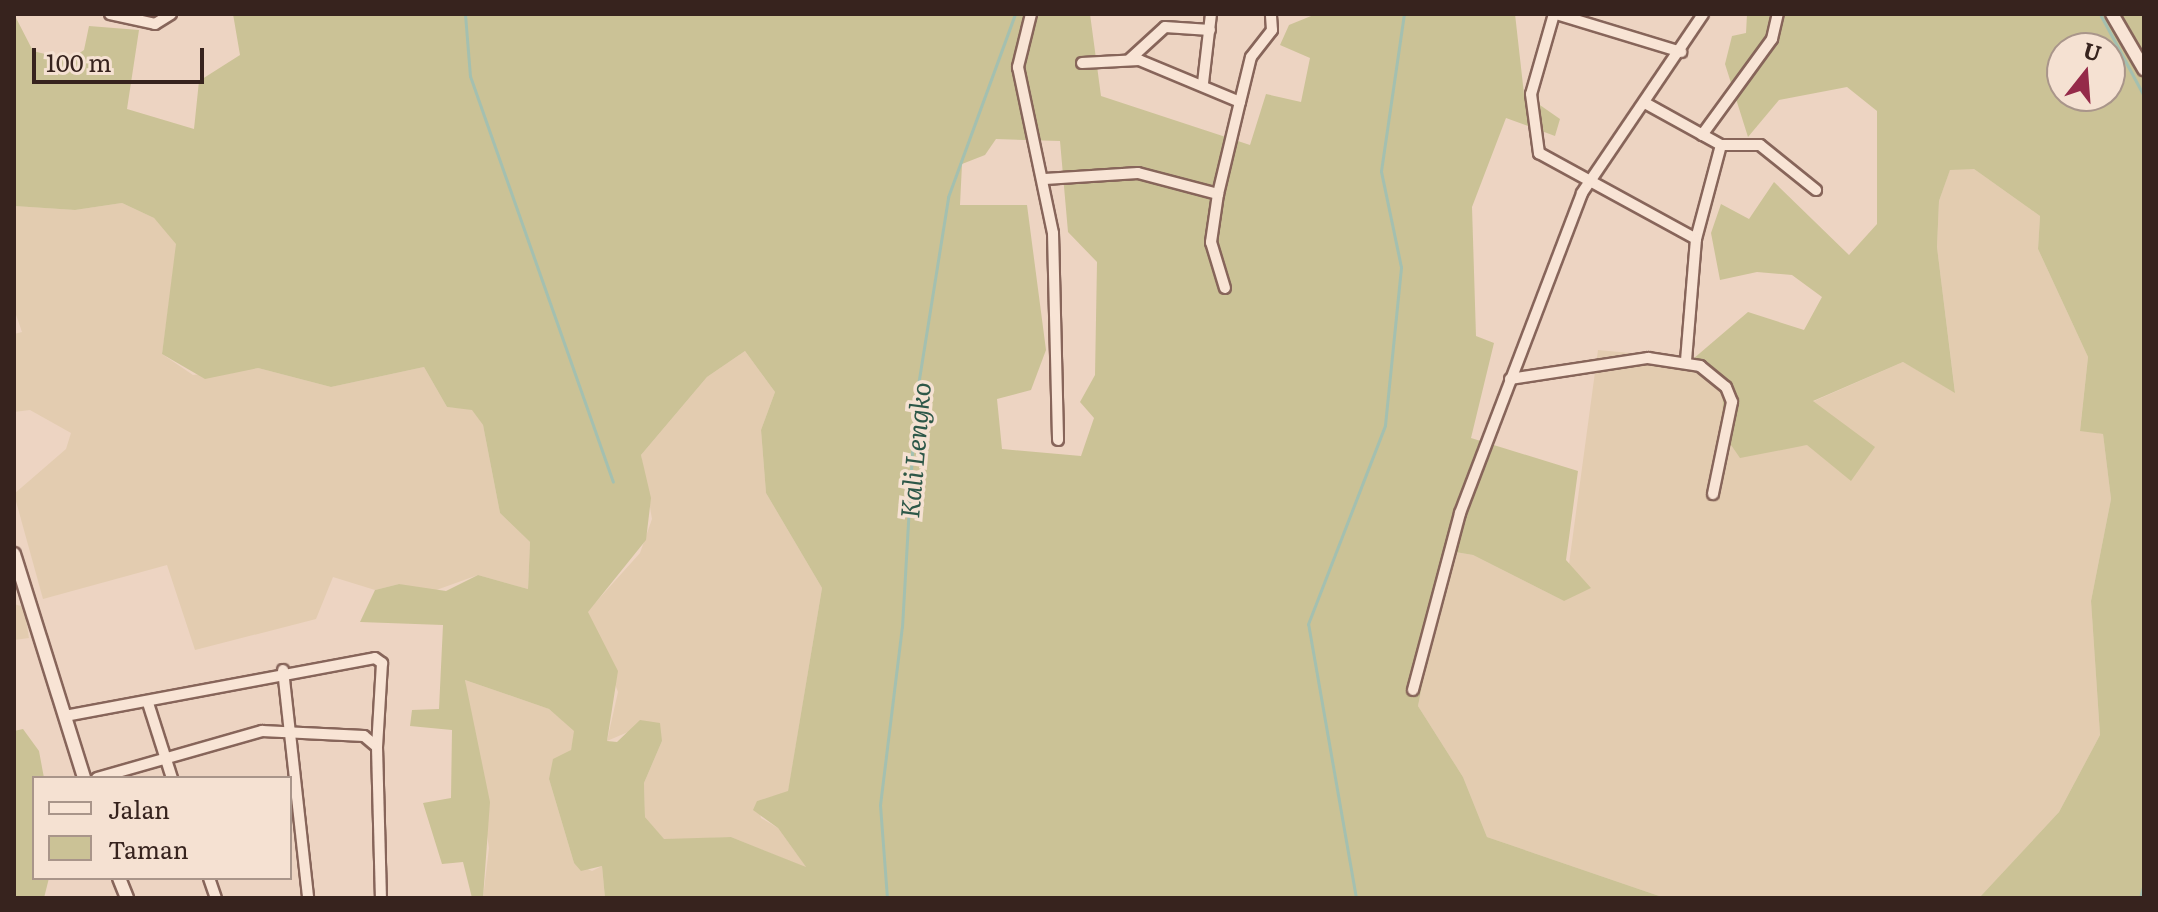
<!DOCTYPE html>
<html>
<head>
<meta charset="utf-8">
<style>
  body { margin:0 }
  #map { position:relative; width:2158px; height:912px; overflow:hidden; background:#edd4c2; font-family:Literata,serif }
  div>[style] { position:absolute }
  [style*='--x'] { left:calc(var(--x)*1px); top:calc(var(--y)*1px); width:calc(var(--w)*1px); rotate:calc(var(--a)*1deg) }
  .farmland>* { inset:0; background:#e3ccb0 }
  .green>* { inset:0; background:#cbc296 }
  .stream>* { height:3px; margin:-1.5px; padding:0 1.5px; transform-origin:1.5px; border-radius:1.5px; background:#a4c0b0 }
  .roads { filter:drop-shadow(2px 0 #87655a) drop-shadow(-2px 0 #87655a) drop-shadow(0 2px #87655a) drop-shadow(0 -2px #87655a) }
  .minor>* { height:10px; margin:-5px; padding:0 5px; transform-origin:5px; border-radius:5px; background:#f8e4d5 }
  .tertiary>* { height:12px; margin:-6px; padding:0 6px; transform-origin:6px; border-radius:6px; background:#f8e4d5 }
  span { translate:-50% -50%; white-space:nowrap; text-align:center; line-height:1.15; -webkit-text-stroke:7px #f5e1d2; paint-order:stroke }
  .water-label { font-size:26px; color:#2d5748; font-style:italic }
  .frame { position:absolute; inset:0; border:16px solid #37231e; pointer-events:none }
  .legend { position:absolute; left:32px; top:776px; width:260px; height:104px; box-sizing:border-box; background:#f5e1d2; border:2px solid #a9958a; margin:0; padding:10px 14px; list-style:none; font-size:24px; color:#37231e }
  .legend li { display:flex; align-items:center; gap:16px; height:40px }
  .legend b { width:40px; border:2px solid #a9958a }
  .north { position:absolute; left:2046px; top:32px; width:80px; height:80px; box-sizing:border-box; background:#f5e1d2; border:2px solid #a9958a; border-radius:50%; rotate:17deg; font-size:22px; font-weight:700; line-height:32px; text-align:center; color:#37231e }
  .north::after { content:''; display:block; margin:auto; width:28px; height:36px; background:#952a49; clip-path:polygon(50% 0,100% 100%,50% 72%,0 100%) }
  .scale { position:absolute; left:32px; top:48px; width:172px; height:36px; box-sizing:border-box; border:4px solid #37231e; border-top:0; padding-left:10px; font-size:24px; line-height:28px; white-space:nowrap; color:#37231e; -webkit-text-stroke:6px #f5e1d2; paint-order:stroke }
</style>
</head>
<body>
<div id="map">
  <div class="farmland">
    <div style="clip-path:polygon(1950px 169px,1974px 169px,2040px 216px,2038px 249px,2088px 357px,2080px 430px,2103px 434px,2111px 499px,2091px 601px,2100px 735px,2059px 812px,1979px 898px,1665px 898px,1487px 837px,1463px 777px,1418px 706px,1449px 551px,1473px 555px,1564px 601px,1598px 350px,1693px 359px,1723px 392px,1722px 432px,1780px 448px,1807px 445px,1812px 402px,1903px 362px,1955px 392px,1937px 247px,1939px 201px)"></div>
    <div style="clip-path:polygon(122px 203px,154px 218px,177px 244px,162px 354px,193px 375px,258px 368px,331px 387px,424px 367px,447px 407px,472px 409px,483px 425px,500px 513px,530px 542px,528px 589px,478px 575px,428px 593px,399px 584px,375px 590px,333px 577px,316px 619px,195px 650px,167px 565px,43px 599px,14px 494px,66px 449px,71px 433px,30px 410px,14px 412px,14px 334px,22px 332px,14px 309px,14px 206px,75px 210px)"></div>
    <div style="clip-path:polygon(745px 351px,775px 392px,761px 430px,766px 493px,822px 588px,788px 792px,757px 801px,761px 818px,778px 828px,807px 868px,731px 837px,664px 840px,645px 817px,644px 783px,662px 741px,635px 729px,607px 741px,618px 692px,587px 612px,640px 553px,652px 519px,641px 455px,707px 377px)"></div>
    <div style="clip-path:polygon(14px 604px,24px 607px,29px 638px,14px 640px)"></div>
    <div style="clip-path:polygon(465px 680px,549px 709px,575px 731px,571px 750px,549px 779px,574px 863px,592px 871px,602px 866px,605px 898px,483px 898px,489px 848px)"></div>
  </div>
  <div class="green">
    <div style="clip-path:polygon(evenodd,14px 14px,33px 51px,69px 60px,84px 50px,89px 26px,139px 30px,127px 109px,194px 129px,199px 81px,240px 55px,233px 14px,1090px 14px,1101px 96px,1250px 145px,1266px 94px,1301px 102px,1310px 58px,1280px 45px,1289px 25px,1316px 14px,1515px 14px,1524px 94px,1560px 119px,1555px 136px,1506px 118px,1472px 207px,1476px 336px,1494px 343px,1471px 438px,1578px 471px,1566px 560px,1591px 588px,1564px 601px,1473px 555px,1449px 551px,1418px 706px,1463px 777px,1487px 837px,1665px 898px,605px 898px,602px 866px,581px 871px,574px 863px,549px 779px,553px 759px,571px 750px,574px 731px,549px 709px,465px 680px,490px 802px,483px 898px,472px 898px,463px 862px,442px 864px,423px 803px,451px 798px,452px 730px,410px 726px,412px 710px,439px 709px,443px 625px,360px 622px,375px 590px,399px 584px,446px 591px,478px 575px,528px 589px,530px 542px,500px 513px,483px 425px,472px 410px,447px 407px,424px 367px,331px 387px,258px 368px,205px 379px,162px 354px,176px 244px,154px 218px,122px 203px,75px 210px,14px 206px,14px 14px,996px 139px,1060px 141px,1068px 232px,1097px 262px,1095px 375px,1080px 402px,1094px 418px,1081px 456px,1002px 449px,997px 399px,1031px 390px,1046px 350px,1027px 205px,960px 205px,962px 164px,985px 155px,996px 139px,14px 14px,745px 351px,775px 392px,761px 430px,766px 493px,822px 588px,788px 791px,757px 801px,753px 810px,778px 828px,806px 867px,731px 837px,664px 839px,645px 817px,644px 783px,662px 741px,660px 723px,640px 720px,617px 742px,607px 741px,618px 671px,588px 612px,646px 540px,651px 498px,641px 455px,707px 377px,745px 351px)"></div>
    <div style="clip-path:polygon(evenodd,1747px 14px,2144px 14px,2144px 898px,1979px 898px,2059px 812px,2100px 735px,2091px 601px,2111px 499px,2103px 434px,2080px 431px,2088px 357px,2038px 249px,2040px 216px,1974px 169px,1950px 170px,1939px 201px,1937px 247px,1955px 393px,1903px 362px,1813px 401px,1875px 447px,1851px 481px,1807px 445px,1740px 458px,1722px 432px,1723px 392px,1693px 359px,1748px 312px,1804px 330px,1822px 297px,1792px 275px,1757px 272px,1720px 280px,1711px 233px,1721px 204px,1749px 219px,1774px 182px,1849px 255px,1877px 224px,1877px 111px,1847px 87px,1779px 100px,1748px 137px,1725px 64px,1732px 36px,1746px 33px,1747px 14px,2062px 48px,2110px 48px,2110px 96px,2062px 96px,2062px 48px)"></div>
    <div style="clip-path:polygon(23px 729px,39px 751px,44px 778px,34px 778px,34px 878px,49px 878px,44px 898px,14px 898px,14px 731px)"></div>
  </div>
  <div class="stream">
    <div style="--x:465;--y:14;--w:62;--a:85.4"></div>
    <div style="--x:470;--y:76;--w:430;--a:70.6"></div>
    <div style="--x:2100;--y:14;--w:93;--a:61.8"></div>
    <div style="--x:887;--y:898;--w:93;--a:-94.3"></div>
    <div style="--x:880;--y:805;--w:179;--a:-83"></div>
    <div style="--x:902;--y:627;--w:223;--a:-86.7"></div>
    <div style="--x:915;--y:404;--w:210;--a:-80.9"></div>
    <div style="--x:948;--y:197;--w:195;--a:-69.9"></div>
    <div style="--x:1356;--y:898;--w:278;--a:-99.9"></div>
    <div style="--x:1308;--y:624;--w:213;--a:-68.8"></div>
    <div style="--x:1385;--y:425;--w:159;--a:-84.2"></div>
    <div style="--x:1401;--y:267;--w:98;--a:-101.8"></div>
    <div style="--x:1381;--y:171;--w:159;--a:-81.7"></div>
    <div style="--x:2140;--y:898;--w:16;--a:-75"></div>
  </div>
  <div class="roads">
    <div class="minor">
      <div style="--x:110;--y:14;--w:46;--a:12.5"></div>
      <div style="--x:155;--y:24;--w:19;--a:-32"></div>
      <div style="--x:1031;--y:14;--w:55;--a:103.8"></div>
      <div style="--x:1018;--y:67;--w:170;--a:78.1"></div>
      <div style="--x:1053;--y:233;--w:207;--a:88.6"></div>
      <div style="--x:1554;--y:14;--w:83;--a:106"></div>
      <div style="--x:1531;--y:94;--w:60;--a:82.3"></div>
      <div style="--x:1539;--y:153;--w:179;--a:28.7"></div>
      <div style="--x:1556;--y:14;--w:131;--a:16.9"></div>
      <div style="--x:1130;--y:59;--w:47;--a:-42.4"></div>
      <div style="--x:1165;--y:27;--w:45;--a:3.8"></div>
      <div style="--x:1082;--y:63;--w:57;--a:-3"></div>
      <div style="--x:1139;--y:60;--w:109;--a:22.6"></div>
      <div style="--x:1240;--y:102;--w:46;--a:-76.3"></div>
      <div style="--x:1251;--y:57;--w:34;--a:-52"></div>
      <div style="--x:1272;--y:30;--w:16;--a:-94"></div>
      <div style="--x:1203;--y:83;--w:69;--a:-83.4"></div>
      <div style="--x:1645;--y:103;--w:87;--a:28.9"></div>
      <div style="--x:1721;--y:145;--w:97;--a:104.9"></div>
      <div style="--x:1696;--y:239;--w:122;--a:94.7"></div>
      <div style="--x:1702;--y:135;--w:119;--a:-53.9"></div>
      <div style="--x:1772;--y:39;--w:26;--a:-77"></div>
      <div style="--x:1721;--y:145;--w:39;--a:0"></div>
      <div style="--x:1760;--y:145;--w:72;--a:38.8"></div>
      <div style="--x:1045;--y:179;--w:93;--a:-3.7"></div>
      <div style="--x:1138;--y:173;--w:83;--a:14.7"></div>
      <div style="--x:1218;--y:194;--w:95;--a:-76.6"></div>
      <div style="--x:1218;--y:194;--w:49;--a:98.3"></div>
      <div style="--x:1211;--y:242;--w:48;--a:73.1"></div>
      <div style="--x:1510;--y:379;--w:140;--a:-8.7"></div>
      <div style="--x:1648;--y:358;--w:53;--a:8.7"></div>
      <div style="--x:1700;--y:366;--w:33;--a:39"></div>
      <div style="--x:1726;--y:387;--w:16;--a:68"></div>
      <div style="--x:1732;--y:402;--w:94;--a:101.7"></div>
      <div style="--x:283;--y:670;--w:229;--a:83.7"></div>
      <div style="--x:1413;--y:690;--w:183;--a:-75.1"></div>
      <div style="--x:1460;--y:513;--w:342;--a:-69.1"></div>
      <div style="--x:1582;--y:193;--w:216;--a:-55.9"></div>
      <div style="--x:148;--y:703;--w:79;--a:72.3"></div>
      <div style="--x:65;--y:716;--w:315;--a:-10.6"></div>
      <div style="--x:375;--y:658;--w:9;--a:36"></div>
      <div style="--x:382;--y:663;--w:84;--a:93.4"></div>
      <div style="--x:97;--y:778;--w:172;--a:-15.9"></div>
      <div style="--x:262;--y:731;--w:102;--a:2.8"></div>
      <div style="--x:364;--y:736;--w:17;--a:40"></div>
      <div style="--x:377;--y:747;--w:151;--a:88.5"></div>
      <div style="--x:209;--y:878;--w:21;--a:71"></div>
    </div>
    <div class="tertiary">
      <div style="--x:2112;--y:14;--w:64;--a:59.8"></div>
      <div style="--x:14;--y:554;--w:235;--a:72.6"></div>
      <div style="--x:119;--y:878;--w:22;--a:68"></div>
    </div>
  </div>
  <div class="water-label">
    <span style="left:914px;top:450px;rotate:-85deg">Kali Lengko</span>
  </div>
  <div class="frame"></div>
  <ul class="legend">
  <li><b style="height:10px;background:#f8e4d5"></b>Jalan</li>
  <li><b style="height:22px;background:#cbc296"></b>Taman</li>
  </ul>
  <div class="north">U</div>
  <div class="scale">100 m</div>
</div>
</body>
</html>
